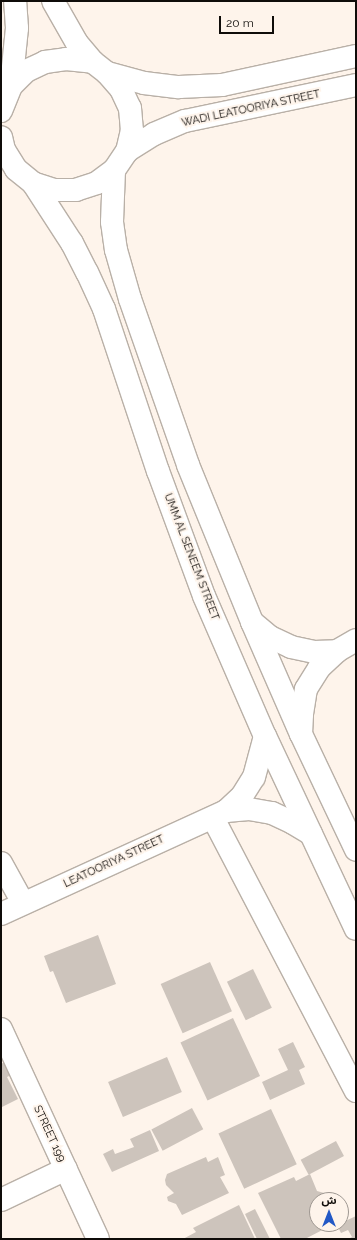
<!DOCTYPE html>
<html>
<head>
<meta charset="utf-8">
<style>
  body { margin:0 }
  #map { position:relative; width:357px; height:1240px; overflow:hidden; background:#fef4eb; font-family:Raleway,"Noto Sans Arabic",sans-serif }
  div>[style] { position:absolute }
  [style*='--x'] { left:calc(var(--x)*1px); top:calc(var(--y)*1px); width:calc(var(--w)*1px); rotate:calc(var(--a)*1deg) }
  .building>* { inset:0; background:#cdc4bc; transform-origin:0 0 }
  .roads { filter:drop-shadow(1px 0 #b9b0a7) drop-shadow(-1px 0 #b9b0a7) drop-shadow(0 1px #b9b0a7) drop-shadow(0 -1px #b9b0a7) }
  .minor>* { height:22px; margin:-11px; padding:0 11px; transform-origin:11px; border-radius:11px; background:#fff }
  .major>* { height:22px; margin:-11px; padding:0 11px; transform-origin:11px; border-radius:11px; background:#fff }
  span { translate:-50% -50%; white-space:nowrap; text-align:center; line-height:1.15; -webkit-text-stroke:4px #fef4eb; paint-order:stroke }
  .street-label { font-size:11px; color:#0f0c09 }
  .frame { position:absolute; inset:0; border:2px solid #0f0c09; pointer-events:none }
  .north { position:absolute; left:309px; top:1192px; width:40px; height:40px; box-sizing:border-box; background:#fef4eb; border:1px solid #9e9791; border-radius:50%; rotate:0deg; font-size:11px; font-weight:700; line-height:16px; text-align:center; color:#0f0c09 }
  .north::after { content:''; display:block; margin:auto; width:14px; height:18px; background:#2258c5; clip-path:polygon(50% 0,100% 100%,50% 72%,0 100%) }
  .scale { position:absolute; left:219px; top:16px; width:55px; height:18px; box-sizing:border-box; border:2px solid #0f0c09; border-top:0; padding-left:5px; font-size:12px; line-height:14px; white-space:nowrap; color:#0f0c09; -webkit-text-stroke:3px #fef4eb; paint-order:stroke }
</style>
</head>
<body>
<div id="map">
  <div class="building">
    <div style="clip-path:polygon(98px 935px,116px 984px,66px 1003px,53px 971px,50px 972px,44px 956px)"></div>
    <div style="left:210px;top:962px;width:54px;height:54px;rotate:66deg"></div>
    <div style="left:253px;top:969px;width:43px;height:29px;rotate:64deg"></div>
    <div style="left:233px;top:1018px;width:64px;height:58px;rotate:65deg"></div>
    <div style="clip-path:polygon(293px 1042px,305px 1067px,299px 1070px,305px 1084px,270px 1100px,262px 1082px,288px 1070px,278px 1049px)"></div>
    <div style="left:167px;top:1057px;width:38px;height:64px;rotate:67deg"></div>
    <div style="clip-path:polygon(7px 1061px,13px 1074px,7px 1077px,18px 1099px,2px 1107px,1px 1064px)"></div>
    <div style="left:192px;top:1108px;width:24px;height:46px;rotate:62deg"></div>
    <div style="left:271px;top:1109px;width:61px;height:58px;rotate:65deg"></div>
    <div style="clip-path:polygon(150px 1130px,159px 1151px,112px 1172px,103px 1154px,113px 1149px,115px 1154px,134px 1147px,130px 1139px)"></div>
    <div style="left:336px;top:1141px;width:17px;height:40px;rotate:62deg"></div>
    <div style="clip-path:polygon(206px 1157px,208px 1162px,218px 1157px,225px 1175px,220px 1177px,229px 1193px,182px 1215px,176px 1204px,168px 1201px,167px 1197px,174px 1193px,166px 1185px,165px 1180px,167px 1174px)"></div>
    <div style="clip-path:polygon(310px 1174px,317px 1191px,324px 1193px,329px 1197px,329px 1200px,317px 1200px,317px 1224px,334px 1224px,305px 1239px,281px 1239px,258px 1193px,294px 1177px,296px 1181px)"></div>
    <div style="clip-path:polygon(239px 1205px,255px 1239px,183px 1239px,196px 1232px,193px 1228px)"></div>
    <div style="clip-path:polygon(255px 1209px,270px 1239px,257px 1239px,245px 1214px)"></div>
    <div style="clip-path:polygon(356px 1216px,356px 1239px,348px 1239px,352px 1237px,348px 1230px,341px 1233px,337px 1225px)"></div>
  </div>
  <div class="roads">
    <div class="minor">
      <div style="--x:107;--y:73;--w:38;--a:15"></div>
      <div style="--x:144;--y:83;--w:35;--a:7"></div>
      <div style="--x:179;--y:87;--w:43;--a:-2.7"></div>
      <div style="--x:222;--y:85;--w:137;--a:-12.2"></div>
      <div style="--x:127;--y:151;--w:32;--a:-32"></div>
      <div style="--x:154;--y:134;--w:34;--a:-23"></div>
      <div style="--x:185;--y:121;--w:175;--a:-11.9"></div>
      <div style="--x:252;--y:622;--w:23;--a:40"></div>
      <div style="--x:270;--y:637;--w:23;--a:25"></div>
      <div style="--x:291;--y:647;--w:24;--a:12"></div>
      <div style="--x:314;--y:652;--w:23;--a:-2"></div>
      <div style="--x:301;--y:734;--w:20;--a:-87"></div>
      <div style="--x:302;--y:714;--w:25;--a:-81"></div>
      <div style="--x:306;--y:689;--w:25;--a:-58"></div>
      <div style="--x:319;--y:668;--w:25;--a:-43"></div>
      <div style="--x:337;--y:651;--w:22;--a:-30"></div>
      <div style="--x:226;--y:811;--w:23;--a:-5"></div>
      <div style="--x:249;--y:809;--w:23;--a:10"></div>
      <div style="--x:272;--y:813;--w:23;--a:25"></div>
      <div style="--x:293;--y:823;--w:21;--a:31"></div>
      <div style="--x:213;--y:818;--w:308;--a:62.4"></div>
      <div style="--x:1;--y:863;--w:46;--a:61.2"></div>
      <div style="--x:1;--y:914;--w:247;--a:-24.6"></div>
      <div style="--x:226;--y:811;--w:22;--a:-43"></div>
      <div style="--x:242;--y:796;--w:22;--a:-58"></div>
      <div style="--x:254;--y:777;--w:42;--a:-75"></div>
      <div style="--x:1;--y:1029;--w:231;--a:65.2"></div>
      <div style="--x:1;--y:1200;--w:72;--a:-25.5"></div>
    </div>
    <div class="major">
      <div style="--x:53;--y:1;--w:48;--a:60.3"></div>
      <div style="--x:77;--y:43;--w:25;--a:50"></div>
      <div style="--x:11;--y:86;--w:58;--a:-84.1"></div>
      <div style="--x:17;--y:28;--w:27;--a:-94"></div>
      <div style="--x:1;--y:111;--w:27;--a:-68"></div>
      <div style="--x:11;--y:86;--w:21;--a:-45"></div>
      <div style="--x:26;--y:71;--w:21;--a:-25"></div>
      <div style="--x:45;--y:62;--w:21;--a:-8"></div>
      <div style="--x:66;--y:59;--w:27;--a:6"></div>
      <div style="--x:93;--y:62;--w:18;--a:38"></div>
      <div style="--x:107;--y:73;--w:21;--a:49"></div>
      <div style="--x:121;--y:89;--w:21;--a:65"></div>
      <div style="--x:130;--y:108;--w:22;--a:85"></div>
      <div style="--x:132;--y:130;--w:22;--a:103"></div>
      <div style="--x:127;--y:151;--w:23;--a:124"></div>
      <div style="--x:114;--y:170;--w:21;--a:143"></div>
      <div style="--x:97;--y:183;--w:22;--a:162"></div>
      <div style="--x:76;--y:190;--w:22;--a:180"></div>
      <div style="--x:54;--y:190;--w:22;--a:-162"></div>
      <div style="--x:33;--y:183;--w:22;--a:-141"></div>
      <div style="--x:16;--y:169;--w:22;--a:-122"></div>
      <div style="--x:4;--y:150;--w:13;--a:-103"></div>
      <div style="--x:114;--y:170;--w:52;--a:92.2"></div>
      <div style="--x:112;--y:222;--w:28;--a:82"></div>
      <div style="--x:116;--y:250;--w:51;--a:74.1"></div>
      <div style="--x:130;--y:299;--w:176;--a:70.7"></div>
      <div style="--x:188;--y:465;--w:170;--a:67.8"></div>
      <div style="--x:252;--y:622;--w:122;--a:66.4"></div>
      <div style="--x:301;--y:734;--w:128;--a:64.6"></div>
      <div style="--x:33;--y:183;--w:72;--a:57"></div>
      <div style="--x:72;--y:243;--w:33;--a:63"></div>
      <div style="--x:87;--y:272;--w:41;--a:65.3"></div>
      <div style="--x:104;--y:309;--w:171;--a:71.6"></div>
      <div style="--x:158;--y:471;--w:133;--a:69.8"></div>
      <div style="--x:204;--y:596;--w:153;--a:66.5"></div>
      <div style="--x:265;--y:736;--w:213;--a:64.8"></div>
    </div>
  </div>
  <div class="street-label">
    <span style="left:251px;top:109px;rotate:-12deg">WADI LEATOORIYA STREET</span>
    <span style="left:191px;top:557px;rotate:69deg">UMM AL SENEEM STREET</span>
    <span style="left:114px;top:862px;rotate:-25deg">LEATOORIYA STREET</span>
    <span style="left:49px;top:1134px;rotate:65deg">STREET 199</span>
  </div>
  <div class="frame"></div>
  <div class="north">ش</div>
  <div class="scale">20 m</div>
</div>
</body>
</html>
